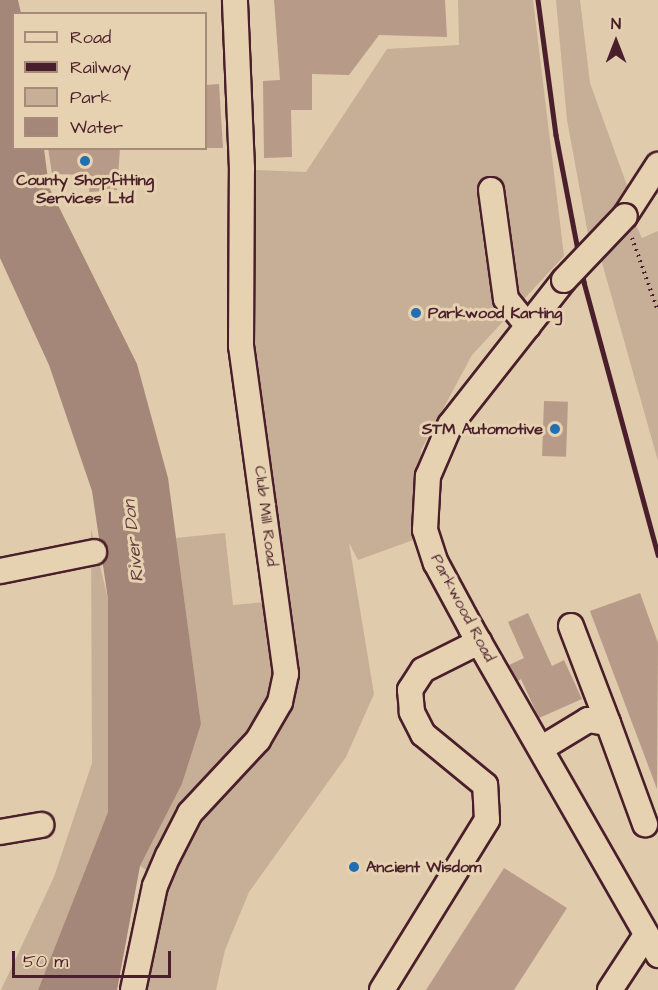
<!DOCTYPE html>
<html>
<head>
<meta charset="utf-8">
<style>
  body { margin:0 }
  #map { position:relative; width:658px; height:990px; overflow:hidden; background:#e0cbac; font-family:"Architects Daughter",sans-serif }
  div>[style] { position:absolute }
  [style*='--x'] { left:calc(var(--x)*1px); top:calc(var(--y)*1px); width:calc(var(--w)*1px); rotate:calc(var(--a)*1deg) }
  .green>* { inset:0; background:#c7ae96 }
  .water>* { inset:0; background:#a48779 }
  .building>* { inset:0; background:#b79a88; transform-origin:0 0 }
  .path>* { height:4px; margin-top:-2px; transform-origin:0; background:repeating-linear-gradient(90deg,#4a1f2b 0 1.5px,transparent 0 6px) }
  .roads { filter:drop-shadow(2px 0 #4a1f2b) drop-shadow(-2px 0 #4a1f2b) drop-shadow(0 2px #4a1f2b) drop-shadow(0 -2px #4a1f2b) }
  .minor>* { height:24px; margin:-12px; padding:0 12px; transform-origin:12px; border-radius:12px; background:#e6d2b1 }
  .rail>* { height:4.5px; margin:-2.25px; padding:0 2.25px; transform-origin:2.25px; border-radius:2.25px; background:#4a1f2b }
  .bridges { filter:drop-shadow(2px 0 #4a1f2b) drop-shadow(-2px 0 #4a1f2b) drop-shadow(0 2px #4a1f2b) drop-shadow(0 -2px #4a1f2b) }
  .minor-bridge>* { height:24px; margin:-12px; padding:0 12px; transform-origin:12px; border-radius:12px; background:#e6d2b1 }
  .dots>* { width:16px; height:16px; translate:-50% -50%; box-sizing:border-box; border:3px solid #e6d2b1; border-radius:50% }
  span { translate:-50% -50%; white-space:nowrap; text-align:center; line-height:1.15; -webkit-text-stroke:6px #e6d2b1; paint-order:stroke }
  .poi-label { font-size:16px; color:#4a1f2b; font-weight:700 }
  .left { translate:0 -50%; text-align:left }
  .right { translate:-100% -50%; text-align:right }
  .street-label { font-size:16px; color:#4a1f2b }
  .water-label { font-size:18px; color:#60393e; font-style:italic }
  .legend { position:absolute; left:12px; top:12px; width:195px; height:138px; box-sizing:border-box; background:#e6d2b1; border:2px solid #a88a7b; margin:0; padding:8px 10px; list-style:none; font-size:18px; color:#4a1f2b }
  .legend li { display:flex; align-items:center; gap:12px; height:30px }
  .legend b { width:30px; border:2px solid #a88a7b }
  .north { position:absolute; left:586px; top:12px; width:60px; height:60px; -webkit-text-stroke:4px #e6d2b1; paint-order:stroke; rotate:0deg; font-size:16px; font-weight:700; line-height:24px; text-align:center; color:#4a1f2b }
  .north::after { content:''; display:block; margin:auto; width:21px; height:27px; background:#4a1f2b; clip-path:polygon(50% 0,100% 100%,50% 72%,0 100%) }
  .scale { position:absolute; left:12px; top:951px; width:159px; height:27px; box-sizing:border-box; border:3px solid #4a1f2b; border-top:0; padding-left:8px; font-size:18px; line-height:21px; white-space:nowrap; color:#4a1f2b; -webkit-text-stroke:4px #e6d2b1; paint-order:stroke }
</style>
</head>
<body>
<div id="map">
  <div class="green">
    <div style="clip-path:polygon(458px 0,533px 0,564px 256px,472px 355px,421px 450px,416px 539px,358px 560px,349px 543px,374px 694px,346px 757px,249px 892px,225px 950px,216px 990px,145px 990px,167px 884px,140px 866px,182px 784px,201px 724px,176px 538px,225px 533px,233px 605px,288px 600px,248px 285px,251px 170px,306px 172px,387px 49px,459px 45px)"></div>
    <div style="clip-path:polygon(556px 0,580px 0,590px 83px,629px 191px,588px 234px,567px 120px)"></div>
    <div style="clip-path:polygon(635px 223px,642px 238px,658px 231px,658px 461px,601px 259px)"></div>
    <div style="clip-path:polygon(91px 529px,108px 599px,108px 812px,38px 990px,1px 990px,54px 877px,92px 763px)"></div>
  </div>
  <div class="water">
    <div style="clip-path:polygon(0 0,18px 0,21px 13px,14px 14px,14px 148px,44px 149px,49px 187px,137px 364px,168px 478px,201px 724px,182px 784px,140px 866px,117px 990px,38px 990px,108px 812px,108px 599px,92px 491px,49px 365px,0 258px)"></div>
  </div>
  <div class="building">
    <div style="clip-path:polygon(274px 0,445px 0,447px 37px,379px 35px,349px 75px,312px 74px,312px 110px,291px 110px,292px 157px,264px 158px,263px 81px,280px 80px)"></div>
    <div style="clip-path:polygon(219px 84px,223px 148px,206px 148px,206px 85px)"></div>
    <div style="clip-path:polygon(48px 148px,120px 148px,117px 190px,89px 192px,91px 175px,52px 174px)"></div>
    <div style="left:544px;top:401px;width:24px;height:55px;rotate:2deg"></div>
    <div style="clip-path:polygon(640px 593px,658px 643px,657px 789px,590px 611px)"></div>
    <div style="clip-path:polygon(528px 613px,552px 666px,564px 660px,582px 699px,539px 718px,521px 679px,518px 681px,509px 665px,524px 658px,508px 622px)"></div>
    <div style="clip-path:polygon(504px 868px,567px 908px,514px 990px,426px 990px)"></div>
  </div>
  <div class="path">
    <div style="--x:632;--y:238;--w:77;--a:70.4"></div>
  </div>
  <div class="roads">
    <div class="minor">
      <div style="--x:491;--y:190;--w:110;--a:82.2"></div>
      <div style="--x:506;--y:299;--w:35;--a:51"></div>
      <div style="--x:625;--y:216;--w:61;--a:-57.1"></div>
      <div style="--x:564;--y:280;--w:184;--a:128.2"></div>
      <div style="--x:450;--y:425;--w:56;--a:113.3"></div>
      <div style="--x:428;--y:476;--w:54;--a:93.2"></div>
      <div style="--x:425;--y:530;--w:35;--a:72"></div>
      <div style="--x:436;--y:563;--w:74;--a:61.7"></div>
      <div style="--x:471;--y:628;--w:377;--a:60.2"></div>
      <div style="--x:0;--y:571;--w:96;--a:-11.4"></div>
      <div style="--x:571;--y:626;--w:104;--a:69.1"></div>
      <div style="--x:542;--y:748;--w:54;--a:-31.3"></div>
      <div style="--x:588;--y:720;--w:20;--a:9"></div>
      <div style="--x:608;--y:723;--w:108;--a:69.9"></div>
      <div style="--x:0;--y:832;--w:42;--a:-9.7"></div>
      <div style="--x:133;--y:990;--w:106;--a:-78.1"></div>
      <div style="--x:155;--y:886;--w:33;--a:-67"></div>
      <div style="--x:168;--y:856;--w:48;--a:-62.9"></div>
      <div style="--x:190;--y:813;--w:100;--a:-47"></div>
      <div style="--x:258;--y:740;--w:44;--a:-59.9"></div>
      <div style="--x:280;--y:702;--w:29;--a:-78"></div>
      <div style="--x:286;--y:674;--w:331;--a:-97.8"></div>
      <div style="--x:241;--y:346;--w:177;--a:-89.7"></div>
      <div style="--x:242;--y:169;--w:169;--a:-92.4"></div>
      <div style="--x:382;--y:990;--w:200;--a:-58.3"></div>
      <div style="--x:487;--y:820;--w:35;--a:-93"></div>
      <div style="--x:485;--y:785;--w:80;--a:-140.6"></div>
      <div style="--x:423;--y:734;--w:25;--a:-117"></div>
      <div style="--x:412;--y:712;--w:22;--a:-95"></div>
      <div style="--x:410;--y:690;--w:24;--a:-57"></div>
      <div style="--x:423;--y:670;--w:63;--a:-26.6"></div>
      <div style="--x:610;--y:990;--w:66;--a:-56.8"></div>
    </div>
  </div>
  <div class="rail">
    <div style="--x:538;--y:0;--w:136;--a:82.4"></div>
    <div style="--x:556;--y:135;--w:150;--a:79.2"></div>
    <div style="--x:584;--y:282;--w:283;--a:74.8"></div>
  </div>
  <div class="bridges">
    <div class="minor-bridge">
      <div style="--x:564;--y:280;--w:88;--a:-46.4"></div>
    </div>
  </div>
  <div class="dots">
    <div style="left:85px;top:161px;background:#1f6fb2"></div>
    <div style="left:416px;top:313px;background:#1f6fb2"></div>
    <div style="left:555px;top:429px;background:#1f6fb2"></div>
    <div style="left:354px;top:867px;background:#1f6fb2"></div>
  </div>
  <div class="poi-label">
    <span style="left:85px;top:189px">County Shopfitting<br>Services Ltd</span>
    <span class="left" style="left:428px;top:313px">Parkwood Karting</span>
    <span class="right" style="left:543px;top:429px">STM Automotive</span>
    <span class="left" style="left:366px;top:867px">Ancient Wisdom</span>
  </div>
  <div class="street-label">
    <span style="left:266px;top:516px;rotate:83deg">Club Mill Road</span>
    <span style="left:463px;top:608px;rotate:62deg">Parkwood Road</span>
  </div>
  <div class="water-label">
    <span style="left:134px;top:541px;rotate:-96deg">River Don</span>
  </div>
  <ul class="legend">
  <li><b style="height:8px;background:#e6d2b1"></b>Road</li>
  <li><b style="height:8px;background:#4a1f2b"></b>Railway</li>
  <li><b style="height:16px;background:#c7ae96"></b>Park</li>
  <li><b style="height:16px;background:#a48779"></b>Water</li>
  </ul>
  <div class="north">N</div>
  <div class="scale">50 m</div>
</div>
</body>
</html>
